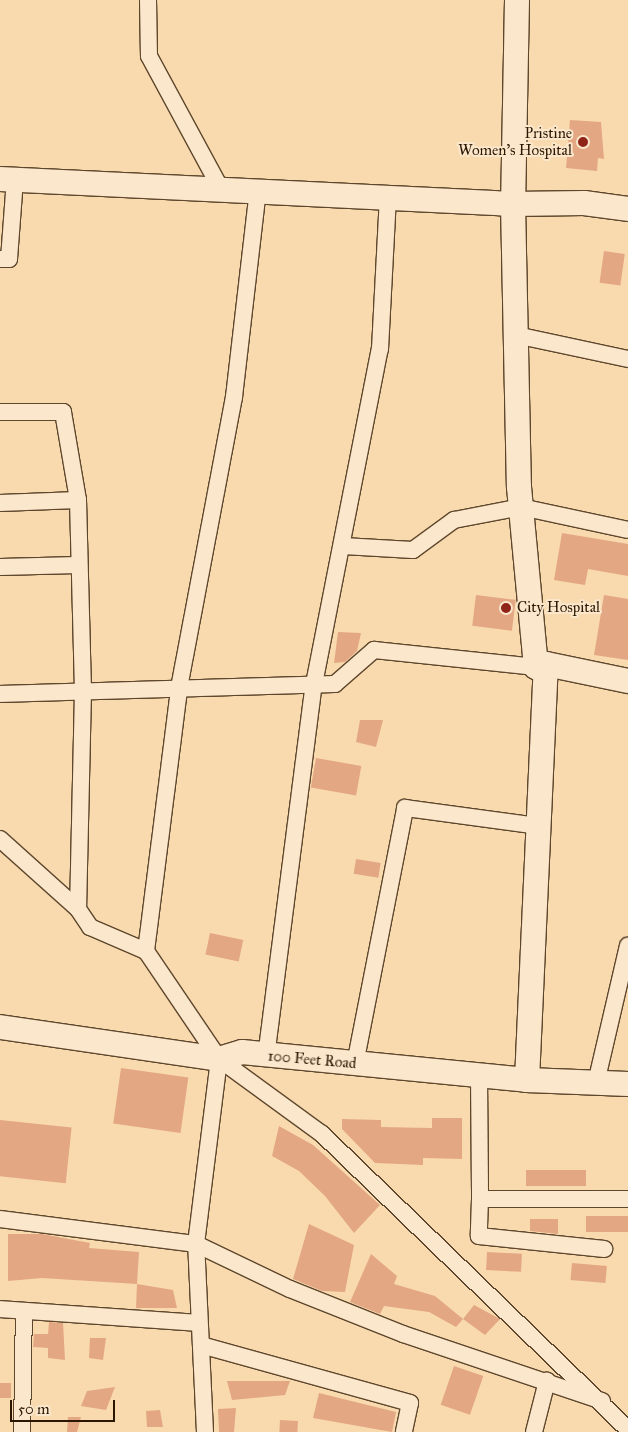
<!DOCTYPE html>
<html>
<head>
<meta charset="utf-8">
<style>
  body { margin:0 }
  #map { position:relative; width:628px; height:1432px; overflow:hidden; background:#f9daaf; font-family:"IM FELL Great Primer",serif }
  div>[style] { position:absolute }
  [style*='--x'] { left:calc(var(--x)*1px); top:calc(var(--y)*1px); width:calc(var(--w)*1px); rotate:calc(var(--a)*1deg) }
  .building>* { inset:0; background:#e3a784; transform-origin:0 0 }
  .roads { filter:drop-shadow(1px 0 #5e472c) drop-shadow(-1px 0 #5e472c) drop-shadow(0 1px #5e472c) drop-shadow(0 -1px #5e472c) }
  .street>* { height:16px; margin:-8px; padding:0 8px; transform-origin:8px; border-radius:8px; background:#fbe7cb }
  .secondary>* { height:24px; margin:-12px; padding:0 12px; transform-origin:12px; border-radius:12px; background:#fbe7cb }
  .dots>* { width:14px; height:14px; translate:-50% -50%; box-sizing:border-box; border:2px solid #fbe7cb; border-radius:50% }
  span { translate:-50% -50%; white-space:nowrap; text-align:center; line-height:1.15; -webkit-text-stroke:4px #fbe7cb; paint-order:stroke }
  .poi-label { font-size:15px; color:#2b1600 }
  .right { translate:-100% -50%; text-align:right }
  .left { translate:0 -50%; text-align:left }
  .street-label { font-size:15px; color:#2b1600 }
  .scale { position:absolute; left:10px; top:1400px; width:105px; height:22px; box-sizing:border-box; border:2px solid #2b1600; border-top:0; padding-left:6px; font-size:15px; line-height:18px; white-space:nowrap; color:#2b1600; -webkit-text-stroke:4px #fbe7cb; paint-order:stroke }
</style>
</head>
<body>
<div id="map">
  <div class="building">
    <div style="clip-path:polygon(570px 120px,601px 122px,604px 159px,598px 158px,597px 171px,566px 168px)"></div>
    <div style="left:604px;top:251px;width:21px;height:32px;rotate:8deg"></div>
    <div style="clip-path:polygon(562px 533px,628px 544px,628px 576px,588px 569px,585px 585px,554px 580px)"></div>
    <div style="left:476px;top:595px;width:40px;height:31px;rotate:7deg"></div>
    <div style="clip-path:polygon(604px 595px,628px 599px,628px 660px,594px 655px)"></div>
    <div style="clip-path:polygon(338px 632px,361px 633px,357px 651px,345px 662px,334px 663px)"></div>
    <div style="clip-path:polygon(360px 720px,383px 720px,376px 747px,356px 742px)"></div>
    <div style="left:316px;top:758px;width:46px;height:30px;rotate:10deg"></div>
    <div style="left:356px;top:859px;width:25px;height:15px;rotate:9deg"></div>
    <div style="left:210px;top:933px;width:34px;height:22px;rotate:12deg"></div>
    <div style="left:121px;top:1068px;width:68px;height:56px;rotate:8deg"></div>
    <div style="clip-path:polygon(432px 1118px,462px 1118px,462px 1159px,423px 1158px,423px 1165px,375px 1163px,342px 1129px,342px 1119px,381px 1120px,381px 1127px,432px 1128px)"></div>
    <div style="left:0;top:1120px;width:72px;height:56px;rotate:6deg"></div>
    <div style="clip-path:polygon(279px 1126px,313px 1145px,380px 1205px,354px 1233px,325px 1196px,299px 1171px,272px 1156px)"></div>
    <div style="left:526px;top:1170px;width:60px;height:16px"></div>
    <div style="left:586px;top:1216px;width:42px;height:16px"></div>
    <div style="clip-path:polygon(530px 1219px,558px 1219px,558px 1234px,530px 1231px)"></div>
    <div style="clip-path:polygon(309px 1224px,354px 1245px,345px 1292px,322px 1291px,293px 1279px)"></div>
    <div style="clip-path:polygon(8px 1234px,42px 1234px,90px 1243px,89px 1248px,139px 1252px,137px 1284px,42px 1278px,8px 1281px)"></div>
    <div style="left:487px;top:1252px;width:35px;height:18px;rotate:3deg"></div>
    <div style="clip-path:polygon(371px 1254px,397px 1276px,394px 1284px,435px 1296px,463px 1319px,456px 1327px,429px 1312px,384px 1306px,380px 1314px,350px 1302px)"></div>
    <div style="left:572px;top:1263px;width:35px;height:17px;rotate:5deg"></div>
    <div style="clip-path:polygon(137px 1284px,173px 1290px,177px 1308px,136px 1308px)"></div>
    <div style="clip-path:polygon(474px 1305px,500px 1319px,485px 1335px,463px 1319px)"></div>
    <div style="clip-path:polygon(49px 1322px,63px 1323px,65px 1360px,48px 1358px,48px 1348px,33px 1347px,34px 1334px,48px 1334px)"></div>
    <div style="clip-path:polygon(90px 1338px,106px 1338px,103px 1360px,89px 1358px)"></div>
    <div style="left:454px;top:1366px;width:31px;height:41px;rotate:19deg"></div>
    <div style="clip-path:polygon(227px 1381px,290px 1381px,285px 1395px,232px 1400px)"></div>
    <div style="left:0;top:1383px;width:11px;height:15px"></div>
    <div style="clip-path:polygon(115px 1387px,106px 1410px,81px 1406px,87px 1391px)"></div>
    <div style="clip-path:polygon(319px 1393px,396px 1412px,392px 1432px,313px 1418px)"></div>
    <div style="clip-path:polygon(236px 1408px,234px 1432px,219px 1432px,218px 1409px)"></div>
    <div style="clip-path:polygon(160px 1410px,163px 1427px,147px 1427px,146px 1411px)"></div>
    <div style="clip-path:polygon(68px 1417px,81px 1417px,77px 1432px,67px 1432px)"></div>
    <div style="left:280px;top:1420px;width:18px;height:12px;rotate:3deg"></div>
  </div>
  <div class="roads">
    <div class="street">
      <div style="--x:148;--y:0;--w:56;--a:89"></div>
      <div style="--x:149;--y:56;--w:151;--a:61.6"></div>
      <div style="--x:0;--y:259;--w:9;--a:0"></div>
      <div style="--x:9;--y:259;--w:79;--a:-85.7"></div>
      <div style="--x:516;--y:335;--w:115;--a:12.1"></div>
      <div style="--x:0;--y:412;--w:63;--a:0"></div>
      <div style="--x:63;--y:412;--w:89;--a:80.3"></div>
      <div style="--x:78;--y:500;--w:191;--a:88.5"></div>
      <div style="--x:83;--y:691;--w:218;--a:91.3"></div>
      <div style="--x:0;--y:503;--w:78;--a:-2.2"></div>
      <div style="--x:343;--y:546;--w:70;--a:3.3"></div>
      <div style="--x:413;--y:550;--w:51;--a:-36.2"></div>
      <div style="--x:454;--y:520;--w:68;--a:-11"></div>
      <div style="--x:521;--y:507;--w:109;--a:12.1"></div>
      <div style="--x:0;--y:567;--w:78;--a:-1.5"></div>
      <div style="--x:0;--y:694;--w:335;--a:-1.7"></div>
      <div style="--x:335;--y:684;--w:52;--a:-41.1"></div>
      <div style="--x:374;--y:650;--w:163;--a:6"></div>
      <div style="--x:0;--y:839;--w:105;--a:41.9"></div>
      <div style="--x:78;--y:909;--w:22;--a:56"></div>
      <div style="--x:90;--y:927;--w:61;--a:23.2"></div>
      <div style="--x:146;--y:951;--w:130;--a:55.9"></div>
      <div style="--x:219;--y:1059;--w:127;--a:36.1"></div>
      <div style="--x:322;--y:1134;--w:425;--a:44"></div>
      <div style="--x:146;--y:951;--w:265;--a:-82.8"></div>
      <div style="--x:179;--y:688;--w:296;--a:-79.3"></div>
      <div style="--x:234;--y:397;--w:207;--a:-83.4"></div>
      <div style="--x:266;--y:1057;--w:376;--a:-82.7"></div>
      <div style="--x:314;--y:684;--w:341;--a:-78.9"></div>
      <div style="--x:380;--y:349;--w:151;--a:-87"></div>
      <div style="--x:355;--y:1064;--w:261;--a:-78.9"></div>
      <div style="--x:405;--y:808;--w:135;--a:7.7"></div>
      <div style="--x:479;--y:1076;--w:123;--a:89.5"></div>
      <div style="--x:480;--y:1199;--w:148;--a:0"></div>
      <div style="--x:596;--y:1083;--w:141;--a:-76.9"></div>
      <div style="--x:480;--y:1199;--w:37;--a:92"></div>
      <div style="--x:479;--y:1236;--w:126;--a:5.9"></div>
      <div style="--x:0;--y:1219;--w:198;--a:7.3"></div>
      <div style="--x:196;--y:1244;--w:104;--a:25.6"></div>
      <div style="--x:290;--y:1289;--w:122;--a:21.7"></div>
      <div style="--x:403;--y:1334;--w:210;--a:18.6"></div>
      <div style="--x:0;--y:1309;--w:199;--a:4"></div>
      <div style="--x:201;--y:1345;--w:217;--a:15.5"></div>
      <div style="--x:410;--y:1403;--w:30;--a:102"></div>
      <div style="--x:22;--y:1432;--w:121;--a:-89.1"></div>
      <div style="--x:205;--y:1432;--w:188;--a:-92.7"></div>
      <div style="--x:196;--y:1244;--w:186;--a:-82.9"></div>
      <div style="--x:534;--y:1432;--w:53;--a:-75.7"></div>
    </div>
    <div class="secondary">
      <div style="--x:517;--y:0;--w:204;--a:91.1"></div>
      <div style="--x:513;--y:204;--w:283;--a:88.8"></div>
      <div style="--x:519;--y:487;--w:181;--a:84.6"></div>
      <div style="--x:536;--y:667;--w:10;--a:-17"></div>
      <div style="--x:546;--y:664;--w:84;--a:11.7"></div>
      <div style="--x:0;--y:179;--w:514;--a:2.79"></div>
      <div style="--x:513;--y:204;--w:71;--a:-0.8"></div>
      <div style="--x:584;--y:203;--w:44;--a:7.8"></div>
      <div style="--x:0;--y:1027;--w:221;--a:8.3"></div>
      <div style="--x:219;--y:1059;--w:24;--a:-17"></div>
      <div style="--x:242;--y:1052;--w:286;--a:5.6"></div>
      <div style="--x:527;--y:1080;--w:101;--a:2.3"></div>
      <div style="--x:527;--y:1080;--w:416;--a:-87.4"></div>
    </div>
  </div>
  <div class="dots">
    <div style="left:583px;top:142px;background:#8f2418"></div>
    <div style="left:506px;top:608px;background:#8f2418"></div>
  </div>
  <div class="poi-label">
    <span class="right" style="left:572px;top:142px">Pristine<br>Women's Hospital</span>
    <span class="left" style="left:517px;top:608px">City Hospital</span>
  </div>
  <div class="street-label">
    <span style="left:312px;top:1060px;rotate:5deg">100 Feet Road</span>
  </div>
  <div class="scale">50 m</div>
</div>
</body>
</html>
